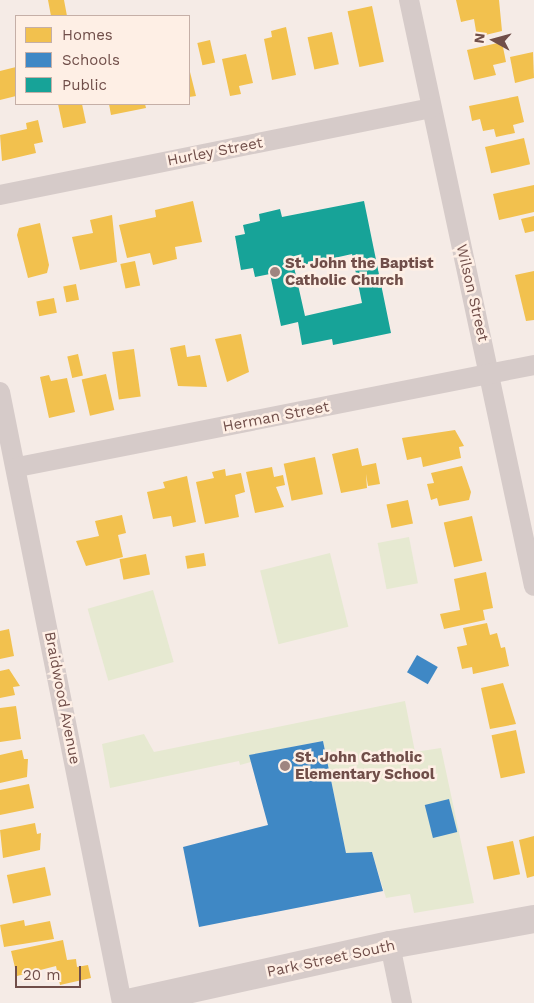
<!DOCTYPE html>
<html>
<head>
<meta charset="utf-8">
<style>
  body { margin:0 }
  #map { position:relative; width:534px; height:1003px; overflow:hidden; background:#f5ebe6; font-family:"Work Sans",sans-serif }
  div>[style] { position:absolute }
  [style*='--x'] { left:calc(var(--x)*1px); top:calc(var(--y)*1px); width:calc(var(--w)*1px); rotate:calc(var(--a)*1deg) }
  .green>* { inset:0; background:#e6e9d1; transform-origin:0 0 }
  .homes>* { inset:0; background:#f2c14e; transform-origin:0 0 }
  .schools>* { inset:0; background:#3f88c5; transform-origin:0 0 }
  .public>* { inset:0; background:#17a398 }
  .street>* { height:20px; margin:-10px; padding:0 10px; transform-origin:10px; border-radius:10px; background:#d6cbc9 }
  .secondary>* { height:28px; margin:-14px; padding:0 14px; transform-origin:14px; border-radius:14px; background:#d6cbc9 }
  .dots>* { width:14px; height:14px; translate:-50% -50%; box-sizing:border-box; border:2px solid #feefe5; border-radius:50% }
  span { translate:-50% -50%; white-space:nowrap; text-align:center; line-height:1.15; -webkit-text-stroke:5px #feefe5; paint-order:stroke }
  .street-label { font-size:15px; color:#704e49 }
  .poi-label { font-size:15px; color:#704e49; font-weight:700 }
  .left { translate:0 -50%; text-align:left }
  .legend { position:absolute; left:15px; top:15px; width:175px; height:90px; box-sizing:border-box; background:#feefe5; border:1px solid #c5afa7; margin:0; padding:6px 9px; list-style:none; font-size:15px; color:#704e49 }
  .legend li { display:flex; align-items:center; gap:10px; height:25px }
  .legend b { width:25px; border:1px solid #c5afa7 }
  .north { position:absolute; left:469px; top:15px; width:50px; height:50px; -webkit-text-stroke:4px #feefe5; paint-order:stroke; rotate:277deg; font-size:14px; font-weight:700; line-height:20px; text-align:center; color:#704e49 }
  .north::after { content:''; display:block; margin:auto; width:18px; height:22px; background:#704e49; clip-path:polygon(50% 0,100% 100%,50% 72%,0 100%) }
  .scale { position:absolute; left:15px; top:966px; width:66px; height:22px; box-sizing:border-box; border:2px solid #704e49; border-top:0; padding-left:6px; font-size:15px; line-height:18px; white-space:nowrap; color:#704e49; -webkit-text-stroke:4px #feefe5; paint-order:stroke }
</style>
</head>
<body>
<div id="map">
  <div class="green">
    <div style="left:409px;top:537px;width:47px;height:32px;rotate:79deg"></div>
    <div style="left:330px;top:553px;width:76px;height:72px;rotate:76deg"></div>
    <div style="left:153px;top:590px;width:75px;height:68px;rotate:74deg"></div>
    <div style="clip-path:polygon(405px 701px,415px 752px,441px 748px,474px 903px,414px 913px,410px 894px,386px 898px,372px 852px,346px 853px,323px 741px,250px 755px,251px 762px,240px 765px,239px 761px,110px 788px,102px 744px,144px 734px,154px 752px)"></div>
  </div>
  <div class="homes">
    <div style="clip-path:polygon(48px 0,64px 0,67px 16px,51px 16px)"></div>
    <div style="clip-path:polygon(456px 0,499px 0,502px 31px,477px 37px,474px 19px,461px 22px)"></div>
    <div style="left:372px;top:6px;width:57px;height:25px;rotate:78deg"></div>
    <div style="clip-path:polygon(286px 27px,296px 75px,272px 80px,264px 39px,272px 37px,271px 31px)"></div>
    <div style="left:332px;top:32px;width:33px;height:25px;rotate:78deg"></div>
    <div style="left:210px;top:40px;width:23px;height:13px;rotate:77deg"></div>
    <div style="clip-path:polygon(502px 42px,506px 62px,493px 65px,496px 75px,474px 80px,467px 50px)"></div>
    <div style="clip-path:polygon(533px 52px,534px 78px,515px 83px,510px 57px)"></div>
    <div style="clip-path:polygon(246px 54px,253px 83px,239px 86px,241px 94px,230px 96px,222px 59px)"></div>
    <div style="clip-path:polygon(16px 67px,16px 96px,0 100px,0 71px)"></div>
    <div style="clip-path:polygon(189px 68px,196px 96px,189px 97px)"></div>
    <div style="clip-path:polygon(518px 96px,524px 122px,513px 125px,515px 133px,496px 137px,494px 129px,483px 131px,480px 119px,472px 121px,469px 106px)"></div>
    <div style="clip-path:polygon(58px 104px,82px 104px,86px 123px,63px 128px)"></div>
    <div style="clip-path:polygon(109px 104px,145px 104px,146px 108px,111px 115px)"></div>
    <div style="clip-path:polygon(38px 120px,43px 142px,34px 144px,36px 153px,2px 161px,0 135px,27px 129px,26px 123px)"></div>
    <div style="left:524px;top:138px;width:27px;height:40px;rotate:77deg"></div>
    <div style="clip-path:polygon(534px 185px,534px 212px,499px 220px,493px 194px)"></div>
    <div style="clip-path:polygon(193px 201px,202px 242px,175px 247px,177px 259px,153px 265px,150px 253px,127px 258px,119px 225px,156px 217px,155px 210px)"></div>
    <div style="clip-path:polygon(112px 215px,117px 262px,80px 270px,72px 237px,93px 233px,90px 220px)"></div>
    <div style="clip-path:polygon(534px 216px,534px 231px,525px 233px,521px 219px)"></div>
    <div style="clip-path:polygon(40px 223px,49px 265px,47px 273px,28px 278px,17px 235px,19px 228px)"></div>
    <div style="left:135px;top:261px;width:25px;height:15px;rotate:78deg"></div>
    <div style="clip-path:polygon(534px 271px,534px 320px,526px 321px,515px 275px)"></div>
    <div style="left:76px;top:284px;width:16px;height:13px;rotate:79deg"></div>
    <div style="left:54px;top:298px;width:15px;height:18px;rotate:79deg"></div>
    <div style="clip-path:polygon(241px 334px,249px 372px,227px 382px,215px 339px)"></div>
    <div style="clip-path:polygon(185px 345px,187px 357px,200px 355px,207px 387px,178px 386px,170px 348px)"></div>
    <div style="left:134px;top:349px;width:48px;height:22px;rotate:82deg"></div>
    <div style="left:78px;top:354px;width:22px;height:11px;rotate:77deg"></div>
    <div style="left:106px;top:374px;width:37px;height:25px;rotate:77deg"></div>
    <div style="clip-path:polygon(49px 375px,51px 381px,67px 378px,75px 412px,49px 418px,40px 377px)"></div>
    <div style="clip-path:polygon(455px 430px,464px 446px,459px 447px,461px 458px,423px 467px,421px 457px,407px 460px,402px 438px)"></div>
    <div style="clip-path:polygon(358px 448px,362px 466px,376px 463px,380px 484px,368px 486px,366px 474px,367px 488px,341px 493px,332px 454px)"></div>
    <div style="left:315px;top:457px;width:38px;height:32px;rotate:78deg"></div>
    <div style="clip-path:polygon(462px 466px,471px 492px,469px 500px,439px 506px,437px 498px,431px 500px,427px 484px,434px 483px,431px 473px)"></div>
    <div style="clip-path:polygon(272px 467px,274px 477px,283px 475px,285px 485px,276px 487px,284px 507px,255px 513px,246px 472px)"></div>
    <div style="clip-path:polygon(225px 469px,226px 476px,241px 473px,245px 492px,235px 495px,239px 517px,205px 524px,196px 482px,214px 478px,212px 472px)"></div>
    <div style="clip-path:polygon(187px 476px,196px 522px,173px 527px,171px 516px,153px 519px,147px 492px,165px 488px,163px 482px)"></div>
    <div style="left:408px;top:500px;width:24px;height:22px;rotate:78deg"></div>
    <div style="clip-path:polygon(122px 515px,126px 533px,118px 535px,123px 557px,86px 566px,76px 541px,99px 536px,95px 521px)"></div>
    <div style="left:472px;top:516px;width:46px;height:29px;rotate:77deg"></div>
    <div style="left:204px;top:553px;width:13px;height:19px;rotate:81deg"></div>
    <div style="left:146px;top:554px;width:21px;height:27px;rotate:79deg"></div>
    <div style="clip-path:polygon(486px 572px,493px 608px,483px 610px,485px 620px,444px 629px,440px 614px,460px 610px,454px 579px)"></div>
    <div style="clip-path:polygon(487px 623px,490px 635px,497px 633px,501px 648px,505px 647px,509px 666px,473px 674px,472px 667px,462px 669px,457px 647px,467px 645px,463px 628px)"></div>
    <div style="clip-path:polygon(9px 629px,14px 656px,0 659px,0 631px)"></div>
    <div style="clip-path:polygon(9px 669px,20px 686px,13px 687px,15px 695px,0 698px,0 671px)"></div>
    <div style="clip-path:polygon(503px 683px,516px 724px,490px 729px,481px 688px)"></div>
    <div style="clip-path:polygon(16px 706px,21px 739px,0 742px,0 708px)"></div>
    <div style="left:516px;top:730px;width:44px;height:25px;rotate:78deg"></div>
    <div style="clip-path:polygon(22px 750px,24px 759px,28px 759px,27px 777px,0 783px,0 755px)"></div>
    <div style="clip-path:polygon(29px 784px,34px 808px,0 815px,0 790px)"></div>
    <div style="clip-path:polygon(35px 823px,37px 834px,41px 833px,40px 850px,3px 858px,0 830px)"></div>
    <div style="clip-path:polygon(534px 836px,534px 876px,527px 878px,519px 840px)"></div>
    <div style="left:513px;top:841px;width:34px;height:27px;rotate:78deg"></div>
    <div style="left:45px;top:867px;width:29px;height:39px;rotate:78deg"></div>
    <div style="clip-path:polygon(24px 920px,25px 926px,50px 921px,54px 939px,4px 947px,0 925px)"></div>
    <div style="clip-path:polygon(63px 940px,67px 960px,76px 959px,77px 967px,88px 965px,91px 978px,60px 985px,56px 966px,17px 976px,11px 951px)"></div>
  </div>
  <div class="schools">
    <div style="left:417px;top:655px;width:24px;height:20px;rotate:30deg"></div>
    <div style="clip-path:polygon(323px 741px,346px 853px,372px 852px,383px 891px,199px 927px,183px 847px,268px 825px,249px 755px)"></div>
    <div style="left:449px;top:799px;width:34px;height:25px;rotate:76deg"></div>
  </div>
  <div class="public">
    <div style="clip-path:polygon(evenodd,364px 201px,391px 333px,333px 345px,332px 339px,302px 345px,298px 322px,281px 326px,270px 274px,255px 277px,253px 268px,241px 270px,235px 236px,245px 234px,243px 225px,260px 221px,259px 214px,280px 209px,282px 217px,364px 201px,352px 254px,362px 303px,305px 316px,294px 267px,352px 254px)"></div>
  </div>
  <div class="street">
    <div style="--x:409;--y:0;--w:599;--a:77.96"></div>
    <div style="--x:0;--y:195;--w:440;--a:-11.4"></div>
    <div style="--x:0;--y:392;--w:623;--a:78.71"></div>
    <div style="--x:18;--y:467;--w:526;--a:-11.18"></div>
    <div style="--x:390;--y:945;--w:59;--a:78.3"></div>
  </div>
  <div class="secondary">
    <div style="--x:128;--y:1003;--w:268;--a:-12.5"></div>
    <div style="--x:390;--y:945;--w:146;--a:-10.2"></div>
  </div>
  <div class="dots">
    <div style="left:275px;top:272px;background:#9f8580"></div>
    <div style="left:285px;top:766px;background:#9f8580"></div>
  </div>
  <div class="street-label">
    <span style="left:215px;top:152px;rotate:-11deg">Hurley Street</span>
    <span style="left:472px;top:293px;rotate:77deg">Wilson Street</span>
    <span style="left:276px;top:417px;rotate:-11deg">Herman Street</span>
    <span style="left:62px;top:698px;rotate:79deg">Braidwood Avenue</span>
    <span style="left:331px;top:959px;rotate:-12deg">Park Street South</span>
  </div>
  <div class="poi-label">
    <span class="left" style="left:285px;top:272px">St. John the Baptist<br>Catholic Church</span>
    <span class="left" style="left:295px;top:766px">St. John Catholic<br>Elementary School</span>
  </div>
  <ul class="legend">
  <li><b style="height:14px;background:#f2c14e"></b>Homes</li>
  <li><b style="height:14px;background:#3f88c5"></b>Schools</li>
  <li><b style="height:14px;background:#17a398"></b>Public</li>
  </ul>
  <div class="north">N</div>
  <div class="scale">20 m</div>
</div>
</body>
</html>
